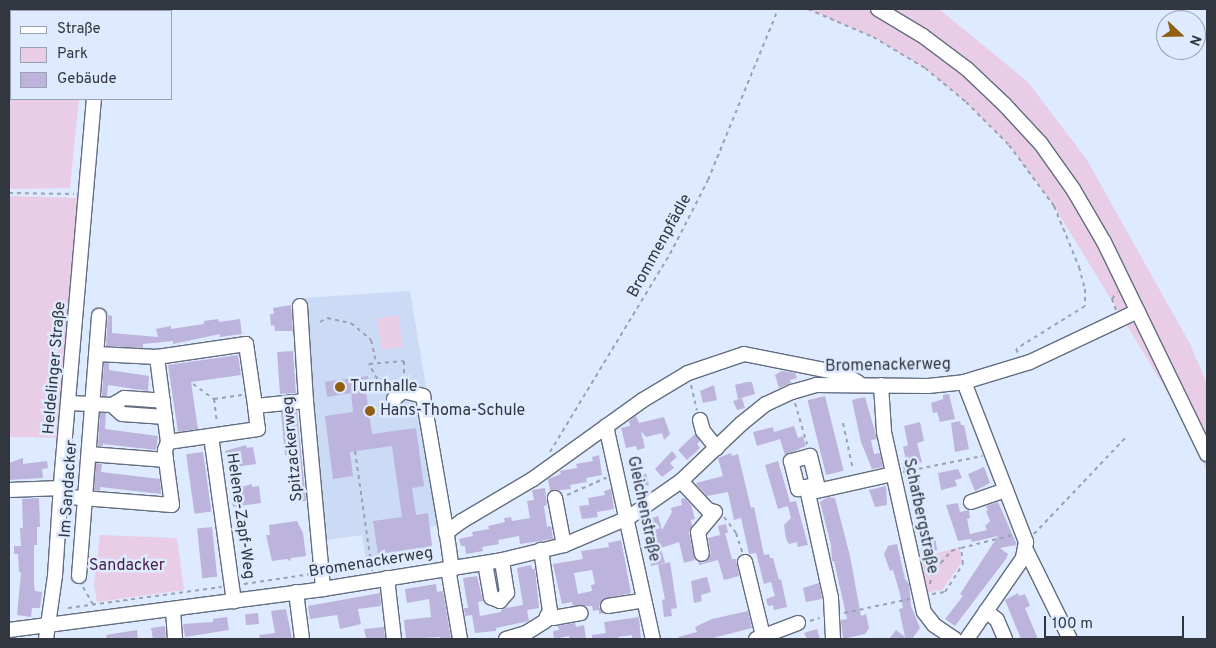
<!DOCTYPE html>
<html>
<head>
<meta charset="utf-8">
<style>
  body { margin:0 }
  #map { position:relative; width:1216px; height:648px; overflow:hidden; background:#ddeaff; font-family:Overpass,sans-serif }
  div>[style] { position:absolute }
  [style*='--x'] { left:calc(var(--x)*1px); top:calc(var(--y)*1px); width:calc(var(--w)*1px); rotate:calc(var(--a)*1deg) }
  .built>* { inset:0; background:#ccdbf5 }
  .green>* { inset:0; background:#e9cde7; transform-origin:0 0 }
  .building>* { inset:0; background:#bcb4dc; transform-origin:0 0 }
  .path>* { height:2px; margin-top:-1px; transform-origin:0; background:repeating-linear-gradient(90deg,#98a2b1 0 4px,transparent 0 8px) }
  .roads { filter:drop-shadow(1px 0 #626d7f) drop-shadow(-1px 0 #626d7f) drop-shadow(0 1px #626d7f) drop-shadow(0 -1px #626d7f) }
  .minor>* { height:14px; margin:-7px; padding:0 7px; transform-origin:7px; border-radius:7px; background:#fff }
  .dots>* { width:14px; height:14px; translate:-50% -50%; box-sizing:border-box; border:2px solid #ddeaff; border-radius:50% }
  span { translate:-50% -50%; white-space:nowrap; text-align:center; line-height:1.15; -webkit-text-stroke:5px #ddeaff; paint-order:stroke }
  .street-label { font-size:16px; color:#32373f }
  .poi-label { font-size:16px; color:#32373f }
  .left { translate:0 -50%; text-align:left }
  .park-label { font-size:16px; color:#481e47 }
  .frame { position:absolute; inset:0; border:10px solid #32373f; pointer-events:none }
  .legend { position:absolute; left:10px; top:10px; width:162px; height:90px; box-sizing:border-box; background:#ddeaff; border:1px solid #99a2b2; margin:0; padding:6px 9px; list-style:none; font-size:15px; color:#32373f }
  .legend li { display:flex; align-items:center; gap:10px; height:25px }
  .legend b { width:25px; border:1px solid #99a2b2 }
  .north { position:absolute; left:1156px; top:10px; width:50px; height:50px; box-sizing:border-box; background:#ddeaff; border:1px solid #99a2b2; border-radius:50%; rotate:111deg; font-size:14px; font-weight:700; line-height:20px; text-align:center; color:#32373f }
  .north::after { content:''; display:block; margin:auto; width:18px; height:22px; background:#925e11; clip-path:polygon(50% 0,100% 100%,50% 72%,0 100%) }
  .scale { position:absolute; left:1044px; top:616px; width:140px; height:22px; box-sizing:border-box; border:2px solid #32373f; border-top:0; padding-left:6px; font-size:15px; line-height:18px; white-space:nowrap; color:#32373f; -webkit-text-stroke:4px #ddeaff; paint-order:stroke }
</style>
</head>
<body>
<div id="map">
  <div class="built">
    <div style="clip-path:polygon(410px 291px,449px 524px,430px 527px,433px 553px,366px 563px,362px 535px,321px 541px,303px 298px)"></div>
  </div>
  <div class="green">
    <div style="clip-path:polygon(9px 9px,88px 9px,88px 11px,11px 11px,11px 99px,79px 99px,70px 188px,9px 189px)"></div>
    <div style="clip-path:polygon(808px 9px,939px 9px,1028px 82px,1087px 160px,1190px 344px,1207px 384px,1207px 471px,1168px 393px,1054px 206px,1009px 145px,966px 102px,925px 68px,873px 37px)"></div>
    <div style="clip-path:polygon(9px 196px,79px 198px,62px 438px,9px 437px)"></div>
    <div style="left:398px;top:315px;width:32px;height:21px;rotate:81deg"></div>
    <div style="clip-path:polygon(100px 535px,177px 538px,184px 590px,97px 602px,94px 584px)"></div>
    <div style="clip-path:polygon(959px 547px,962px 562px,942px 590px,925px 593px,917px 559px)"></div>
  </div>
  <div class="building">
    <div style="clip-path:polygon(291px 305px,293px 331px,275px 331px,274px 325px,271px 326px,270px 314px,274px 314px,273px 308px)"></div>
    <div style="clip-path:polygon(108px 315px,112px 316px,112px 333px,158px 337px,156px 329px,171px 326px,171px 329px,204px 324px,204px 321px,218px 319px,219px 322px,240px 319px,242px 334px,220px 337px,220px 334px,173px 344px,173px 341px,143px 344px,143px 348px,106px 346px)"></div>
    <div style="left:293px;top:351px;width:42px;height:16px;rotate:86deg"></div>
    <div style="clip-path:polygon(238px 355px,241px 375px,191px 382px,198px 429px,178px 432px,168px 365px)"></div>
    <div style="clip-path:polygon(104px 363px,109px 363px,109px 370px,149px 376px,148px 391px,108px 385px,107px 396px,102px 396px)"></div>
    <div style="clip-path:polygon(782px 371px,795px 373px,797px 378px,790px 380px,791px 383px,779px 388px,775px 375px)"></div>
    <div style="clip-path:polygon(368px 376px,370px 390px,366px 391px,372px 434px,416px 428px,424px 486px,412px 488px,416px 515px,428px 513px,432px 546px,378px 554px,373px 521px,402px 517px,392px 446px,350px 452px,353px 476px,333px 479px,325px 416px,353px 412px,351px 393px,327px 397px,325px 382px)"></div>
    <div style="clip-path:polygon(747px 382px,752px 382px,755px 394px,738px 399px,735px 385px)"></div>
    <div style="clip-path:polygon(714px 385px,717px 400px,703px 403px,700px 391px)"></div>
    <div style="clip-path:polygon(949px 394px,955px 419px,940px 422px,937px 412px,933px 413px,931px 403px,943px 399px,943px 395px)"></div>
    <div style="left:825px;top:396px;width:77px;height:18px;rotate:76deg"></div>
    <div style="clip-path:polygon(865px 397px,877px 439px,871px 440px,874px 454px,880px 453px,883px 467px,872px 469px,861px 442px,852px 400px)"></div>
    <div style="clip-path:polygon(742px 398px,745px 408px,737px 410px,733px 401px)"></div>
    <div style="clip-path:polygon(297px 411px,306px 501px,292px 502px,288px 455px,285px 455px,281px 412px)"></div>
    <div style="clip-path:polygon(100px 413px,106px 413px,105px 429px,158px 436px,156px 450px,103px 444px,103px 446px,98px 446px)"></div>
    <div style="clip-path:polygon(636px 416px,639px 423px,664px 417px,670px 434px,664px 440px,662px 433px,646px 437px,641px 431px,645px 448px,637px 450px,636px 446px,626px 448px,621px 428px,630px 426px,629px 421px)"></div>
    <div style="clip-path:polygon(960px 421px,961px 425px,964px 425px,969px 449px,955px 452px,951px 423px)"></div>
    <div style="clip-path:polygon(920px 422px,924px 441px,917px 443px,922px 462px,916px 464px,922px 492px,910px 495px,903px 466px,907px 465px,903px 447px,908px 445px,904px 426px)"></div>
    <div style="clip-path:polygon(794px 426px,798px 438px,803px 436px,806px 446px,785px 455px,780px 439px,757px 446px,753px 432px,773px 427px,774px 432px)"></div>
    <div style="clip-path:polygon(695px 434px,700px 441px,697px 444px,700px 448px,687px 460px,678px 450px)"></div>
    <div style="clip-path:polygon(246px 445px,247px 448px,253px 447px,256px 464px,228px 468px,225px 451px)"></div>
    <div style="clip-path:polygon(672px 451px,677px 457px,670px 463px,674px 468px,662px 477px,655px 469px)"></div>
    <div style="left:203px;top:452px;width:60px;height:17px;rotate:82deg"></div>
    <div style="clip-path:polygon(731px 453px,732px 456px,738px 454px,751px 508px,754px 507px,764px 555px,769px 554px,770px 558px,773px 558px,779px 580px,781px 579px,787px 607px,774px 610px,773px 605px,768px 606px,766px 599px,775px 596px,771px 582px,764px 584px,756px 553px,749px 554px,741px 518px,734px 520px,728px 492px,707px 496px,697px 485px,696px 483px,723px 476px,718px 458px)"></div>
    <div style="clip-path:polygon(599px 455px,602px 475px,586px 478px,587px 482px,570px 485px,571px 489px,550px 491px,548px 479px,561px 474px,560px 471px,577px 468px,576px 464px,593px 461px,592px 457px)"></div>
    <div style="clip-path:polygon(23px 458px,23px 464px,47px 461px,48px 468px,42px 469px,43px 478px,9px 480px,9px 463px)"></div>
    <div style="clip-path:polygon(778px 461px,790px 502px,796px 501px,808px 545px,798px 547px,797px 542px,789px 544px,786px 539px,784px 525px,791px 518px,788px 506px,778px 509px,765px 465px)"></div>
    <div style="clip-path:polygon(96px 463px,102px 464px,101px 472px,160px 479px,161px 494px,100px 487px,100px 491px,94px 490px)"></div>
    <div style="clip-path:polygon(984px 467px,990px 483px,975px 491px,968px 474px)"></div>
    <div style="clip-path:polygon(630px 469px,639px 479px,646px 473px,649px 485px,635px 488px)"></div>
    <div style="clip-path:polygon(958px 469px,962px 478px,955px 480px,957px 486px,941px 490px,938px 473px)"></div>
    <div style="clip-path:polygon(252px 484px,252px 487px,259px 486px,261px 503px,233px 507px,231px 490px)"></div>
    <div style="clip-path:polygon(886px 486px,887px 505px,875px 507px,869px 490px)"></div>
    <div style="clip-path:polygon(545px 488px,547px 505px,544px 506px,547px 527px,551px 526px,553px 539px,520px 544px,519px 536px,498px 540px,499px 544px,482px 547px,483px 551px,466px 554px,465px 546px,461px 546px,459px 539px,473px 536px,472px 532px,489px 529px,488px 526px,505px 522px,504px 518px,511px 517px,512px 521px,530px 518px,527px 501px,534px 500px,532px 490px)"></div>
    <div style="clip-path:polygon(611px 489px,614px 509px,597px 512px,598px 517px,582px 519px,579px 506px,589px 505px,588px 498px,605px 495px,604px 491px)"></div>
    <div style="clip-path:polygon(828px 497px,835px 498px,850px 556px,861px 616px,866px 614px,869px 628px,865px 634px,843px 639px,841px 620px,847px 619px,834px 561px,832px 561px,831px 545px,820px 502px)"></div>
    <div style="clip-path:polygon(39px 498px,40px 527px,37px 527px,37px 545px,34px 545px,34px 585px,35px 591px,42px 592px,40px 608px,32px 608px,31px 617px,17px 615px,21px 572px,19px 572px,18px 554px,14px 554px,14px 546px,21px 546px,20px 528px,23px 528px,22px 499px)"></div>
    <div style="clip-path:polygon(685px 498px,691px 505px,695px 519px,691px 520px,692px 525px,689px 533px,695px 560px,684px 563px,679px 542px,661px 548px,665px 563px,651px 566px,649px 551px,651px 550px,644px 521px,658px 516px,662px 530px,672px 512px,671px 508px,682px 505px,681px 499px)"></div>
    <div style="clip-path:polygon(998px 502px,1017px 545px,1000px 548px,1008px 554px,1006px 559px,955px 626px,945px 619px,963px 596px,960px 594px,998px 536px,972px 542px,971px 539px,958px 541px,946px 505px,958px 503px,960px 512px,969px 510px,970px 518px,967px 519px,970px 534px,987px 530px,985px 526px,990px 521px,986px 511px,988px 510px,986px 506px)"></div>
    <div style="clip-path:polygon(297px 521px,303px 533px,306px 556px,291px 558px,290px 561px,287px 559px,272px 561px,266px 535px,270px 535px,269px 525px)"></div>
    <div style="clip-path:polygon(726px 524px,728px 533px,725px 533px,732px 559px,736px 559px,739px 576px,724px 580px,718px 560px,699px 565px,698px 561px,703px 563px,708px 560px,711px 553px,708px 538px,720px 535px,718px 526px)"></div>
    <div style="left:212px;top:527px;width:50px;height:15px;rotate:84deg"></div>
    <div style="clip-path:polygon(935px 536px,937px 550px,922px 554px,920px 540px)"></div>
    <div style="clip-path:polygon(evenodd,621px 540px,631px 593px,603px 599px,599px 607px,604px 613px,599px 614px,599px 610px,593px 611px,592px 606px,573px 606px,572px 602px,562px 604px,553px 564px,583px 559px,581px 551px,609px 547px,608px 543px,621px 540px,592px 570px,595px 584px,591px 585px,592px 591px,578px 594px,574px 573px,592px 570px)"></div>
    <div style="clip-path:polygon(897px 544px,905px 579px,909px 584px,911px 606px,920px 628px,912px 639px,889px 639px,896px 630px,905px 637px,899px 609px,903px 608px,900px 594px,893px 570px,890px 571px,884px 554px,888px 546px)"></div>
    <div style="clip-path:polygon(670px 562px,677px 608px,671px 609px,672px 616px,664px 617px,662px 600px,665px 599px,658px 565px)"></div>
    <div style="clip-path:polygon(531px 565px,532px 569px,535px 569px,539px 608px,527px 610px,529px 621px,496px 628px,496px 631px,475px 633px,472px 615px,465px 616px,464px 608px,468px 608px,463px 578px,477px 576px,483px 601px,478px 602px,480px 616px,501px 612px,501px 610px,506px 608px,523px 605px,517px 568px)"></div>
    <div style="clip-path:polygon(707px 577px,711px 592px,701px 595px,702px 601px,694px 603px,691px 581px)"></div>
    <div style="clip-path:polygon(819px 583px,822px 599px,806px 602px,803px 588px)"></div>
    <div style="clip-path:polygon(436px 584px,437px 592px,443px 591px,451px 639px,441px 639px,440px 637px,406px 639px,404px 620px,431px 617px,429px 599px,407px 603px,405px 589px)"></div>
    <div style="clip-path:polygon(380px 593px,381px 606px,358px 609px,361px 624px,340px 629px,337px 615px,310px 619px,308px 606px)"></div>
    <div style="clip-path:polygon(1018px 593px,1019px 596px,1025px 594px,1030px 606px,1025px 608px,1038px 639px,1021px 639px,1005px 600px)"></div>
    <div style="clip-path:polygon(286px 609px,292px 638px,260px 639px,259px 635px,275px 633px,271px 611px)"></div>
    <div style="clip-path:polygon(748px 611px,752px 628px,709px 639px,679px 639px,678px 637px,697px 632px,695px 627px,712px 619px)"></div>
    <div style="left:258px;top:613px;width:11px;height:13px;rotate:85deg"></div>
    <div style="clip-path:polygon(227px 617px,229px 630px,185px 637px,183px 624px,213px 622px,213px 619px)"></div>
    <div style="clip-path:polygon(639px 617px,641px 639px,632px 639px,632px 635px,618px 637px,618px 639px,592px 639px,592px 635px,606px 633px,604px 622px)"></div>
    <div style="clip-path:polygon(575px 623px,576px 627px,584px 625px,586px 639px,569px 639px,569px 636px,554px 639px,553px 631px,559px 630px,558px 626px)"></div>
    <div style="clip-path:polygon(165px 626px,166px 639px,153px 639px,151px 628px)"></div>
    <div style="clip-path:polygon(384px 627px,385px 639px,366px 638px,364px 629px)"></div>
    <div style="clip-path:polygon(817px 629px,820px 639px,807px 639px,804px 633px)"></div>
    <div style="clip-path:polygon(137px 630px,138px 639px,107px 639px,106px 635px)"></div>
  </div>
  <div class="path">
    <div style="--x:808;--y:9;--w:71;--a:23.3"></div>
    <div style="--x:873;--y:37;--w:61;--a:30.8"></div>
    <div style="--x:925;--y:68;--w:53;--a:39.7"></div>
    <div style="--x:966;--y:102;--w:61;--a:45"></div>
    <div style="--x:1009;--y:145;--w:76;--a:53.6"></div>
    <div style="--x:1054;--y:206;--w:66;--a:67.7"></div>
    <div style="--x:1079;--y:267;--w:23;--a:75"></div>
    <div style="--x:1085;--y:289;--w:17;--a:90"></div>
    <div style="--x:1085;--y:306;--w:81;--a:148.1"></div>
    <div style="--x:1016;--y:349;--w:4;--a:63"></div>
    <div style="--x:9;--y:193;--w:65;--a:0.9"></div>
    <div style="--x:1116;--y:310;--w:12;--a:-110"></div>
    <div style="--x:1112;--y:299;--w:9;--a:-54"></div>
    <div style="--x:320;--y:322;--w:8;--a:-30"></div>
    <div style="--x:327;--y:318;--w:25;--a:12"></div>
    <div style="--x:351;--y:323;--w:26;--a:40"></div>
    <div style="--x:371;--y:340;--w:23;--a:77"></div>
    <div style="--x:193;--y:384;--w:26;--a:36"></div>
    <div style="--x:214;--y:399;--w:28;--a:-8"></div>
    <div style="--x:691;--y:385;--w:26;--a:77"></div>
    <div style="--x:385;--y:393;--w:33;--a:-119"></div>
    <div style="--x:369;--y:364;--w:35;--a:-5"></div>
    <div style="--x:404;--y:361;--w:20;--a:90"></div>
    <div style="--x:214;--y:399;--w:24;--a:83"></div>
    <div style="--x:795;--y:403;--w:43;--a:73.7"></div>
    <div style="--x:843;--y:423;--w:48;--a:78"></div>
    <div style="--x:355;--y:451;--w:121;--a:81.9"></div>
    <div style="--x:550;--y:452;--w:232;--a:-58.8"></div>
    <div style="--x:670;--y:254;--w:83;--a:-62.8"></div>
    <div style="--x:708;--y:180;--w:185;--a:-67.7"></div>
    <div style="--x:903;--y:472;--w:81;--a:-11.4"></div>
    <div style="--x:567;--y:495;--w:43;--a:-23.6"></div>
    <div style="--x:724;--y:517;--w:20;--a:53"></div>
    <div style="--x:736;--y:533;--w:20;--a:72"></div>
    <div style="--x:1034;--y:534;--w:135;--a:-46.5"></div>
    <div style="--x:926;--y:566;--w:7;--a:8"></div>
    <div style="--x:933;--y:567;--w:9;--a:-27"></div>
    <div style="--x:941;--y:563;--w:16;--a:-50"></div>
    <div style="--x:951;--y:551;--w:10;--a:-17"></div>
    <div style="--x:332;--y:569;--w:11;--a:-22"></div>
    <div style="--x:342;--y:565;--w:24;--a:2"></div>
    <div style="--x:366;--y:566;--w:64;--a:-8.1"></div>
    <div style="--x:429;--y:557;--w:4;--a:27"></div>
    <div style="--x:244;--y:584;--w:68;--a:-8.5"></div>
    <div style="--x:930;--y:584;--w:17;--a:-80"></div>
    <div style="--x:83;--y:587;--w:22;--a:60"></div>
    <div style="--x:932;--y:594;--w:13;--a:-9"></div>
    <div style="--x:945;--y:592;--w:33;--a:-57"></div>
    <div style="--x:963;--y:564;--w:16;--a:-97"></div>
    <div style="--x:961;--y:548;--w:53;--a:-14.3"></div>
    <div style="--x:68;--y:608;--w:155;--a:-7.8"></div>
    <div style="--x:844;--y:613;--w:67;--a:-12"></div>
    <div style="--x:810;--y:621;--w:10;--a:-17"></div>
  </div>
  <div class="roads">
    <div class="minor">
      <div style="--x:878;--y:9;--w:52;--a:31"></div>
      <div style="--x:923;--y:36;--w:55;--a:36.9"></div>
      <div style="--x:967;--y:69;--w:51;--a:43.4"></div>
      <div style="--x:1004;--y:104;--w:54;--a:47.2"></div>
      <div style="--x:1041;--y:144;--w:55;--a:54.6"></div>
      <div style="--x:1073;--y:189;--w:61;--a:59.7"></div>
      <div style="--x:1104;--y:242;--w:236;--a:64.1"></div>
      <div style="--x:104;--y:11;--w:2;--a:-63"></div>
      <div style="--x:300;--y:306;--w:95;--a:86.4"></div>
      <div style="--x:306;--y:401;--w:189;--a:84.8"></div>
      <div style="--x:97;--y:354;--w:60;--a:2.9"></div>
      <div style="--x:964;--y:382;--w:172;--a:68.8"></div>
      <div style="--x:1026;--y:542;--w:16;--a:101"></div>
      <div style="--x:1023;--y:558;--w:98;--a:124.7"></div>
      <div style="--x:881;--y:385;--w:47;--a:86.3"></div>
      <div style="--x:884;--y:432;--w:184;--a:77.5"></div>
      <div style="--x:924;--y:612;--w:16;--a:52"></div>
      <div style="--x:934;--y:625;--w:25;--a:34"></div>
      <div style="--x:394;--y:399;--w:12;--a:-42"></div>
      <div style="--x:403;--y:391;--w:21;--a:14"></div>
      <div style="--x:423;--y:396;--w:141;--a:80.2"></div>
      <div style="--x:447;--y:535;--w:34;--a:82"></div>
      <div style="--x:452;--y:569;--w:6;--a:121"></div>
      <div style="--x:449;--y:574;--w:66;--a:80.4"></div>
      <div style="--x:69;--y:403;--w:43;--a:2.7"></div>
      <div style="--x:112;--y:405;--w:14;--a:-30"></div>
      <div style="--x:124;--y:398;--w:39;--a:4"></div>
      <div style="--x:112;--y:405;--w:13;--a:42"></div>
      <div style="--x:122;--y:414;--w:43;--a:4"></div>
      <div style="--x:255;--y:406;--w:23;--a:83"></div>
      <div style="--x:258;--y:429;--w:91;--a:171.8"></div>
      <div style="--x:168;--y:442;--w:86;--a:-97.4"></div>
      <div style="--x:157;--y:357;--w:90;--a:-8.3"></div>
      <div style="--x:246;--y:344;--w:63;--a:81.7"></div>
      <div style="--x:255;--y:406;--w:51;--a:-5.6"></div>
      <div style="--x:700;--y:420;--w:11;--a:75"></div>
      <div style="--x:703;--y:431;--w:22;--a:51"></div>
      <div style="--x:606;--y:426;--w:218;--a:77.6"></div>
      <div style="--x:211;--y:436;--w:167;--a:82.1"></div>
      <div style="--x:89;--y:454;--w:77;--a:4.5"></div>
      <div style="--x:681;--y:481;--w:40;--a:47"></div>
      <div style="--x:708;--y:510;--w:7;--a:16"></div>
      <div style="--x:715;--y:512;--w:26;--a:130"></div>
      <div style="--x:698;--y:532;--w:22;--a:80"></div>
      <div style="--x:806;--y:487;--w:11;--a:-15"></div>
      <div style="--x:817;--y:484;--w:29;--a:-104"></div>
      <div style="--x:810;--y:456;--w:20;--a:165"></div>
      <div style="--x:791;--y:461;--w:29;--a:76"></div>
      <div style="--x:798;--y:489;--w:8;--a:-14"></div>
      <div style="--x:806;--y:487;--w:6;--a:72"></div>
      <div style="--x:9;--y:490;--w:52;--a:-2.2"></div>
      <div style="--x:70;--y:497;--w:102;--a:4.5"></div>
      <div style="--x:172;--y:505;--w:45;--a:-97.6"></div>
      <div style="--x:166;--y:460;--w:10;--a:-96"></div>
      <div style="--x:165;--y:450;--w:9;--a:-69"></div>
      <div style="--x:555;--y:498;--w:48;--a:79.2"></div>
      <div style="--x:971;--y:502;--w:37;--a:-19"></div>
      <div style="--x:446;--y:533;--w:20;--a:-37"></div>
      <div style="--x:462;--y:521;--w:82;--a:-30.6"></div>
      <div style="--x:533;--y:479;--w:135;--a:-35.7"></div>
      <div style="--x:643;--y:400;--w:52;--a:-31"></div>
      <div style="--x:688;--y:373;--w:59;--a:-18.7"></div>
      <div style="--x:744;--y:354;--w:102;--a:11.3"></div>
      <div style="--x:844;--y:374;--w:17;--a:31"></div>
      <div style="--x:1026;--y:550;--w:99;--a:63.7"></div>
      <div style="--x:745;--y:562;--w:76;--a:76.3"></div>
      <div style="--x:485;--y:563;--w:35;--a:80"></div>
      <div style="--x:491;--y:597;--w:10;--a:24"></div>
      <div style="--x:500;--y:601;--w:11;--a:-49"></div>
      <div style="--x:507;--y:593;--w:33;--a:-99"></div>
      <div style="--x:79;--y:576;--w:261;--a:-85.6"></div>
      <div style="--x:387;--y:578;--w:61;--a:83.5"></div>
      <div style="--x:296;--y:592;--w:47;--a:82.7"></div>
      <div style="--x:608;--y:606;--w:36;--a:-9"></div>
      <div style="--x:173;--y:610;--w:29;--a:86"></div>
      <div style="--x:986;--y:611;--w:14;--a:39"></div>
      <div style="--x:997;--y:620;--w:21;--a:67"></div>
      <div style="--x:547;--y:616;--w:6;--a:18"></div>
      <div style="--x:553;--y:618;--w:28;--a:-10"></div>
      <div style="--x:9;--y:630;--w:317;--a:-7.4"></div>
      <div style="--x:323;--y:589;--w:181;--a:-9.2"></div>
      <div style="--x:502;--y:560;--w:64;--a:-13.6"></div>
      <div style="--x:564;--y:545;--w:69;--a:-22.9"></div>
      <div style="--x:628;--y:518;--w:65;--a:-34.9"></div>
      <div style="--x:681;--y:481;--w:83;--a:-43.5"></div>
      <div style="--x:741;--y:424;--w:32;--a:-39"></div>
      <div style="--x:766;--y:404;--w:29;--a:-25"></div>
      <div style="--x:792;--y:392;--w:25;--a:-16"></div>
      <div style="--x:816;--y:385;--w:112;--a:0.5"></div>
      <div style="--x:928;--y:386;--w:36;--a:-6"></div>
      <div style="--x:964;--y:382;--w:69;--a:-16.9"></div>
      <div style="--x:1030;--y:362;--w:119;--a:-25.3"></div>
      <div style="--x:46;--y:639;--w:64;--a:-81.9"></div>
      <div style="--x:55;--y:576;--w:105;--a:-86.2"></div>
      <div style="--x:62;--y:471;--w:373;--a:-85.1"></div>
      <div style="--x:506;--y:639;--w:21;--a:-17"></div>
      <div style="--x:526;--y:633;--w:22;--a:-32"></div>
      <div style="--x:545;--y:621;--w:11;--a:-63"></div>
      <div style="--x:550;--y:611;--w:62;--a:-98.4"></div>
      <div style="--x:756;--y:639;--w:45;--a:-20.9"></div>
      <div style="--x:833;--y:639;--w:41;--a:-92.8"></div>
      <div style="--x:831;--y:598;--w:107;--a:-102.4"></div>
      <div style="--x:808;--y:493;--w:87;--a:-12.6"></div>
    </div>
  </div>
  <div class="dots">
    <div style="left:340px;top:387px;background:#925e11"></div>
    <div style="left:370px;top:411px;background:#925e11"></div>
  </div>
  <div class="street-label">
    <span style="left:660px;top:246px;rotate:-61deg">Brommenpfädle</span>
    <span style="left:888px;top:366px;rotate:-1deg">Bromenackerweg</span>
    <span style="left:55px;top:368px;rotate:-85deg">Heldelinger Straße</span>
    <span style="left:293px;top:449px;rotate:-95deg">Spitzackerweg</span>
    <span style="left:69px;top:489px;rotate:-86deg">Im Sandacker</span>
    <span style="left:643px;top:509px;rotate:78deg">Gleichenstraße</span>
    <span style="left:240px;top:516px;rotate:82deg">Helene-Zapf-Weg</span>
    <span style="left:920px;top:516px;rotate:78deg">Schafbergstraße</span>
    <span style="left:371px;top:563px;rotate:-9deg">Bromenackerweg</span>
  </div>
  <div class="poi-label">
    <span class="left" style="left:350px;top:387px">Turnhalle</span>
    <span class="left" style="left:380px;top:411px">Hans-Thoma-Schule</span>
  </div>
  <div class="park-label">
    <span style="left:127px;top:566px">Sandacker</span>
  </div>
  <div class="frame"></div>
  <ul class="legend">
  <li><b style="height:6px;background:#fff"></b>Straße</li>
  <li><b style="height:14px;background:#e9cde7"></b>Park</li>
  <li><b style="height:14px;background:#bcb4dc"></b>Gebäude</li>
  </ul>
  <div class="north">N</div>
  <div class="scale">100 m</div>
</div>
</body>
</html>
